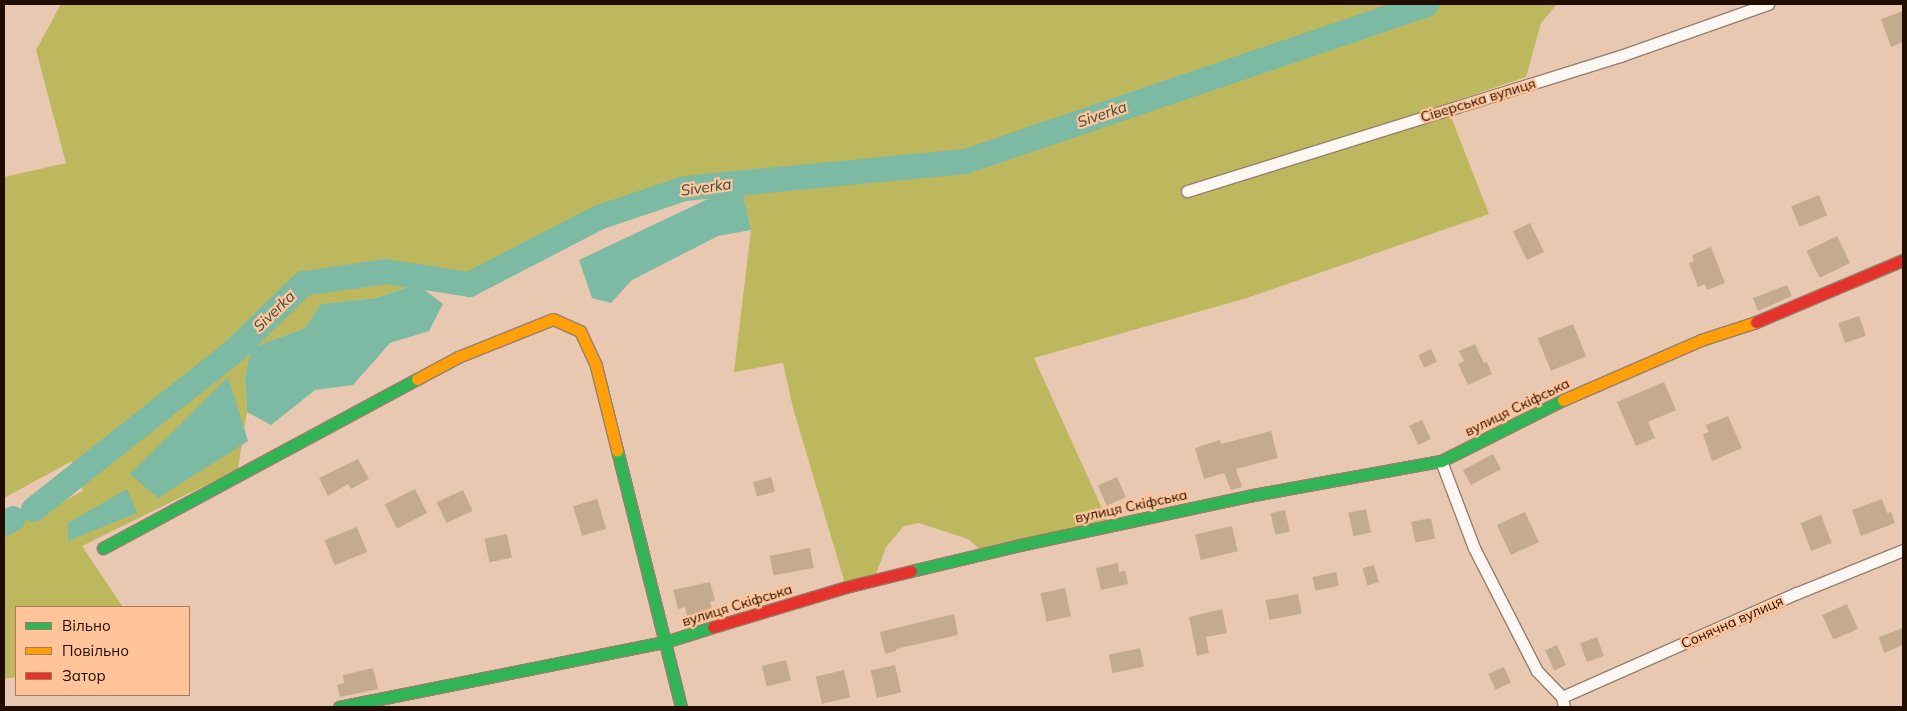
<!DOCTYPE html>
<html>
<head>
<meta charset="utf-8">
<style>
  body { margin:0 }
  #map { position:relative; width:1907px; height:711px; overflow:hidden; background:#e8c8b0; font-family:Mulish,sans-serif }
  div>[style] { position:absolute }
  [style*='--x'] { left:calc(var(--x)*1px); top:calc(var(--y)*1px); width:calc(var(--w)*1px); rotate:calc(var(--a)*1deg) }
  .green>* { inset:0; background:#bdb85e }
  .water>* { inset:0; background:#7cbaa3 }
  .river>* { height:25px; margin:-12.5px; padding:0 12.5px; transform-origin:12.5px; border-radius:12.5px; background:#7cbaa3 }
  .building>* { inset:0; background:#c5ab8d; transform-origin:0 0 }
  .roads { filter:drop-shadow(1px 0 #977f6c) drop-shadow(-1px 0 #977f6c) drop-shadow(0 1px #977f6c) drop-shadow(0 -1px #977f6c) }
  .street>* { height:11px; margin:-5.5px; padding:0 5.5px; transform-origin:5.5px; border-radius:5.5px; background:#fcf7f3 }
  .fast>* { height:11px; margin:-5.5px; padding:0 5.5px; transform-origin:5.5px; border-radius:5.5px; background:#30b455 }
  .slow>* { height:11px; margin:-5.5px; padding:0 5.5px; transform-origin:5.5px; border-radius:5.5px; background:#ff9f0a }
  .jam>* { height:11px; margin:-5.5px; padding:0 5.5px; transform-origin:5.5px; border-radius:5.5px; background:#e5322d }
  span { translate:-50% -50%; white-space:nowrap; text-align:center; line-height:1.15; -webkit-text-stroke:4.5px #ffc499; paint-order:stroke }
  .street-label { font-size:14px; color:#210d00 }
  .water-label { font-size:15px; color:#2f4f47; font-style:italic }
  .frame { position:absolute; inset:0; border:5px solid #210d00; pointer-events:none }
  .legend { position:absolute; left:15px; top:606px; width:175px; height:90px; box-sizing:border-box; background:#ffc499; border:1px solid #a67b5c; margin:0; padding:6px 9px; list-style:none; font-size:15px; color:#210d00 }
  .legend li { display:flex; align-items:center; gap:10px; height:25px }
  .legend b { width:25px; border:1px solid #a67b5c }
</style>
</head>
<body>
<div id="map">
  <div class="green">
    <div style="clip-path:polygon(61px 4px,1557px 4px,1541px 23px,1526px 77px,1446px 104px,1489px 214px,1247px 298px,1034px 358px,1110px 526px,984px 553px,968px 539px,919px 523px,904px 526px,886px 547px,876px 574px,846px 587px,793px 408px,783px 363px,734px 372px,751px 230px,738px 173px,598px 217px,469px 284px,417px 284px,376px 298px,321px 304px,305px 328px,251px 348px,245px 377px,247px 412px,238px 469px,82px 546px,123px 607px,16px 607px,16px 677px,4px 679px,4px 531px,83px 491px,72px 461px,4px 498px,4px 177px,66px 163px,36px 50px)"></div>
  </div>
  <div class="water">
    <div style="clip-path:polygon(742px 190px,751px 230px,718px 236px,632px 280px,611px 303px,592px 298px,579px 260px,710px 198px)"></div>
    <div style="clip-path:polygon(417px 284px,443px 304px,429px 331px,390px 343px,353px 385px,315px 390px,271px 425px,247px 412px,245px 377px,251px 348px,305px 328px,321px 304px,376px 298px)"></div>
    <div style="clip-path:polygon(228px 377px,248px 441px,158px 498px,130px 474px)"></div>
    <div style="clip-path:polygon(127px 489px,137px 513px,68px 541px,68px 523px)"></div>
  </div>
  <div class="river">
    <div style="--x:33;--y:509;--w:256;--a:-38.3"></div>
    <div style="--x:234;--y:350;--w:96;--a:-44.2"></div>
    <div style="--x:303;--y:283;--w:83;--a:-8.3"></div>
    <div style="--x:385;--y:271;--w:85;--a:8.8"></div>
    <div style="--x:469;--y:284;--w:145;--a:-27.4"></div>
    <div style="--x:598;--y:217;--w:91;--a:-18.6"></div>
    <div style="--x:684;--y:188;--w:282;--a:-5.5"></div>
    <div style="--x:965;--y:161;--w:487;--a:-18.8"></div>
    <div style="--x:4;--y:523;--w:10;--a:-29"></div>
  </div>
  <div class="building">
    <div style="clip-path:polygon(1903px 11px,1903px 42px,1891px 47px,1881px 19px)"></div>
    <div style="left:1819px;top:195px;width:22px;height:30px;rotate:68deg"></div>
    <div style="left:1530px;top:223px;width:32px;height:19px;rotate:64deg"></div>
    <div style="left:1837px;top:236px;width:30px;height:34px;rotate:64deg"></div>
    <div style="clip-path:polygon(1711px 247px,1725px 283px,1707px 290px,1705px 284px,1698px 287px,1689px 263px,1694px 261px,1692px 255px)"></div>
    <div style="clip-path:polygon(1787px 285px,1792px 296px,1758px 311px,1753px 298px)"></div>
    <div style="left:1859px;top:316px;width:21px;height:22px;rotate:71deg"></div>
    <div style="left:1573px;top:324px;width:35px;height:38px;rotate:68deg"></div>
    <div style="clip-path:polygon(1475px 344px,1484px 363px,1487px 362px,1492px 374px,1468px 385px,1458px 364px,1464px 361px,1459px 351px)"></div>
    <div style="left:1431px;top:349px;width:14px;height:14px;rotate:65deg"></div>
    <div style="clip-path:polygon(1664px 382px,1676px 410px,1648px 422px,1655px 438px,1636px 446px,1617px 402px)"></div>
    <div style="clip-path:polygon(1728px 416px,1742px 448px,1712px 461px,1703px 434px,1709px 432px,1706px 425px)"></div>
    <div style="left:1422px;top:420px;width:21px;height:14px;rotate:65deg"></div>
    <div style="clip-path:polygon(1271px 431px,1278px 458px,1236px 469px,1242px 487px,1231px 490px,1224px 473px,1204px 479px,1195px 448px,1220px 440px,1221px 444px)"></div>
    <div style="left:1493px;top:454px;width:17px;height:34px;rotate:62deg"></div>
    <div style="clip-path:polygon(358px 459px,369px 479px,351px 489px,348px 484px,328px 496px,319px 478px)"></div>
    <div style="left:771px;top:477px;width:15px;height:19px;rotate:74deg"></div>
    <div style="left:1117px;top:477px;width:22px;height:21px;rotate:66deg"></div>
    <div style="left:415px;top:489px;width:27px;height:34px;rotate:63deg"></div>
    <div style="left:463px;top:490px;width:23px;height:29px;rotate:65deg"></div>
    <div style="left:597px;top:499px;width:31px;height:25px;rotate:73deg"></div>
    <div style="clip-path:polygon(1882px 499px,1887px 513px,1891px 512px,1895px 523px,1861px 536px,1852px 510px)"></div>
    <div style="left:1366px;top:509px;width:24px;height:18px;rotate:78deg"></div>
    <div style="left:1285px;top:510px;width:22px;height:15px;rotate:77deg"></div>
    <div style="left:1525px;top:512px;width:33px;height:31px;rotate:65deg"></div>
    <div style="left:1821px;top:515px;width:30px;height:22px;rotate:69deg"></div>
    <div style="left:1431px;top:518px;width:21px;height:20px;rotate:79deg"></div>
    <div style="left:1232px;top:526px;width:26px;height:38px;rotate:77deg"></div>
    <div style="left:357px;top:527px;width:27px;height:35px;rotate:68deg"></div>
    <div style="left:507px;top:534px;width:24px;height:23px;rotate:78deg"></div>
    <div style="left:810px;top:548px;width:20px;height:41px;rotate:79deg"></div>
    <div style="clip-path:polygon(1118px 563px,1119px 572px,1125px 571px,1128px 584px,1101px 590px,1096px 568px)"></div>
    <div style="left:1374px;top:565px;width:18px;height:12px;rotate:74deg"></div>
    <div style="left:1336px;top:572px;width:14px;height:24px;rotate:78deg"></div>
    <div style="clip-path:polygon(710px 582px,715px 600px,710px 602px,712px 610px,687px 616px,685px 607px,678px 609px,673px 590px)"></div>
    <div style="left:1065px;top:588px;width:29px;height:25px;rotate:78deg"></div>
    <div style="left:1298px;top:594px;width:20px;height:33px;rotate:79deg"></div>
    <div style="left:1847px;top:604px;width:27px;height:27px;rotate:66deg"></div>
    <div style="clip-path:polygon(1222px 609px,1227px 633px,1206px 637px,1209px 653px,1197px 656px,1189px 617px)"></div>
    <div style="clip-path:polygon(954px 614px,958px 635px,896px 649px,896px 651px,885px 654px,880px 632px)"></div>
    <div style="clip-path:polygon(1903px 628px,1903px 645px,1884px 653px,1879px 637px)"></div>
    <div style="left:1597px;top:637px;width:20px;height:18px;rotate:70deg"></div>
    <div style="left:1557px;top:645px;width:22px;height:13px;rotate:66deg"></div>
    <div style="left:1140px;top:648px;width:19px;height:32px;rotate:78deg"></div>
    <div style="left:786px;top:660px;width:21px;height:25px;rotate:76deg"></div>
    <div style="left:895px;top:665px;width:28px;height:25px;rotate:77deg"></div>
    <div style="left:1504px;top:667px;width:17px;height:17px;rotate:66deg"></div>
    <div style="clip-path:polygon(373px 668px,378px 689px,340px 697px,337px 685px,344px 683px,343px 675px)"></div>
    <div style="left:844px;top:670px;width:28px;height:29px;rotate:77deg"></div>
  </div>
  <div class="roads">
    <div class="street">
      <div style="--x:1187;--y:191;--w:454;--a:-17.3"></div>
      <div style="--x:1620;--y:56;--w:157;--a:-19.4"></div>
      <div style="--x:1441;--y:461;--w:93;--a:69.2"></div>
      <div style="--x:1474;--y:548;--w:138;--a:62.9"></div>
      <div style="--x:1537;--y:671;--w:36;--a:46"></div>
      <div style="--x:1562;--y:697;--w:10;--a:79"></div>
      <div style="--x:1562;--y:697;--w:257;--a:-23.9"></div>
      <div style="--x:1797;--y:593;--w:114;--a:-22.1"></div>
    </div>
    <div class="fast">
      <div style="--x:617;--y:450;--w:265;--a:76"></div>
      <div style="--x:103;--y:548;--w:357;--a:-28.3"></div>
      <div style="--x:911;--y:571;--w:112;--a:-13.4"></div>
      <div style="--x:1020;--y:545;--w:238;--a:-12.1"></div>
      <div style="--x:1253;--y:495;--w:191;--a:-10.3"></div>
      <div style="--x:1441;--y:461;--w:136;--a:-26.6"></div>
      <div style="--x:339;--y:707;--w:332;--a:-11.3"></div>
      <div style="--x:665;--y:642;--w:50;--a:-17.4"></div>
    </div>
    <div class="slow">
      <div style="--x:417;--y:379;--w:47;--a:-28.2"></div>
      <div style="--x:458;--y:357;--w:102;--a:-21.8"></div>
      <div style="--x:553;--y:319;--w:30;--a:24"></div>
      <div style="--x:580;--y:331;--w:38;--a:65"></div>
      <div style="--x:596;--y:366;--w:87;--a:76"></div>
      <div style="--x:1563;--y:400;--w:150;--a:-23.5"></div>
      <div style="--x:1701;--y:340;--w:58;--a:-18.1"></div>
    </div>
    <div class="jam">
      <div style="--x:1756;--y:322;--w:160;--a:-22.9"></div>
      <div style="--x:713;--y:627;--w:139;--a:-16.7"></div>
      <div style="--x:846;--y:587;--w:67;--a:-13.8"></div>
    </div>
  </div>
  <div class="street-label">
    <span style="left:1478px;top:100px;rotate:-17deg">Сіверська вулиця</span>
    <span style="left:1517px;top:407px;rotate:-26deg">вулиця Скіфська</span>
    <span style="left:1131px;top:506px;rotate:-12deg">вулиця Скіфська</span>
    <span style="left:737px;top:605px;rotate:-17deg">вулиця Скіфська</span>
    <span style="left:1732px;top:622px;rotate:-24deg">Сонячна вулиця</span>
  </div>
  <div class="water-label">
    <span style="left:1102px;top:114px;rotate:-19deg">Siverka</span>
    <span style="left:706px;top:187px;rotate:-8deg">Siverka</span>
    <span style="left:274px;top:311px;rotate:-44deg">Siverka</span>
  </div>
  <div class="frame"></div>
  <ul class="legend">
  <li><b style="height:6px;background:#30b455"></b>Вільно</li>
  <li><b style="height:6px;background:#ff9f0a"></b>Повільно</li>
  <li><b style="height:6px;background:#e5322d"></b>Затор</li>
  </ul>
</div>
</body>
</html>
